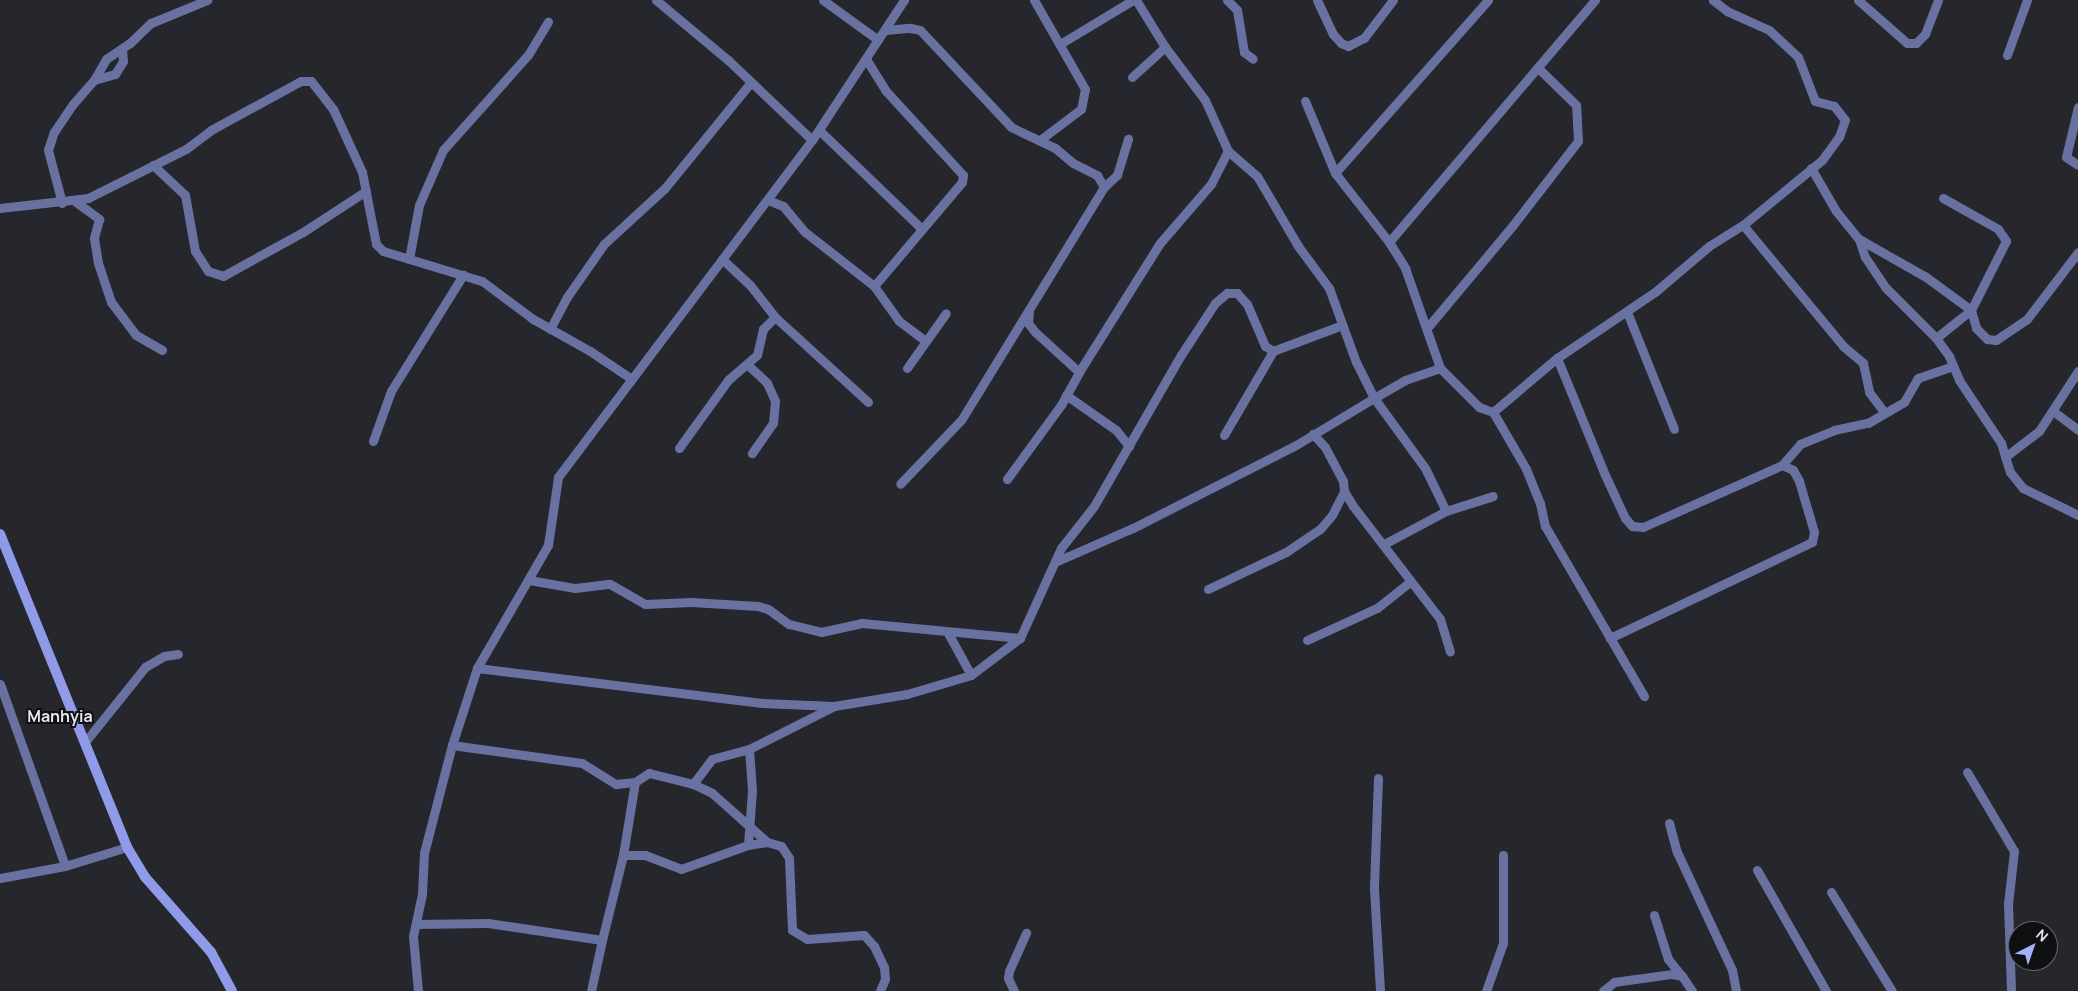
<!DOCTYPE html>
<html>
<head>
<meta charset="utf-8">
<style>
  body { margin:0 }
  #map { position:relative; width:2078px; height:991px; overflow:hidden; background:#26272c; font-family:Manrope,sans-serif }
  div>[style] { position:absolute }
  [style*='--x'] { left:calc(var(--x)*1px); top:calc(var(--y)*1px); width:calc(var(--w)*1px); rotate:calc(var(--a)*1deg) }
  .street>* { height:9px; margin:-4.5px; padding:0 4.5px; transform-origin:4.5px; border-radius:4.5px; background:#6971a1 }
  .secondary>* { height:10px; margin:-5px; padding:0 5px; transform-origin:5px; border-radius:5px; background:#8f9ae8 }
  span { translate:-50% -50%; white-space:nowrap; text-align:center; line-height:1.15; -webkit-text-stroke:4px #0f1012; paint-order:stroke }
  .quarter-label { font-size:16px; color:#e7e7eb; font-weight:700 }
  .north { position:absolute; left:2008px; top:921px; width:50px; height:50px; box-sizing:border-box; background:#0f1012; border:1px solid #656669; border-radius:50%; rotate:41deg; font-size:14px; font-weight:700; line-height:20px; text-align:center; color:#e7e7eb }
  .north::after { content:''; display:block; margin:auto; width:18px; height:22px; background:#a6b1fc; clip-path:polygon(50% 0,100% 100%,50% 72%,0 100%) }
</style>
</head>
<body>
<div id="map">
  <div class="street">
    <div style="--x:656;--y:0;--w:94;--a:39.8"></div>
    <div style="--x:728;--y:60;--w:116;--a:43.6"></div>
    <div style="--x:823;--y:0;--w:68;--a:36"></div>
    <div style="--x:1034;--y:0;--w:103;--a:60.2"></div>
    <div style="--x:1085;--y:89;--w:20;--a:101"></div>
    <div style="--x:1081;--y:109;--w:51;--a:142.9"></div>
    <div style="--x:1227;--y:0;--w:14;--a:45"></div>
    <div style="--x:1237;--y:10;--w:43;--a:80.5"></div>
    <div style="--x:1244;--y:52;--w:11;--a:38"></div>
    <div style="--x:1317;--y:0;--w:38;--a:65"></div>
    <div style="--x:1333;--y:34;--w:12;--a:48"></div>
    <div style="--x:1341;--y:43;--w:8;--a:23"></div>
    <div style="--x:1348;--y:46;--w:18;--a:-27"></div>
    <div style="--x:1364;--y:38;--w:48;--a:-52.7"></div>
    <div style="--x:1858;--y:0;--w:65;--a:41.3"></div>
    <div style="--x:1907;--y:43;--w:9;--a:0"></div>
    <div style="--x:1916;--y:43;--w:13;--a:-45"></div>
    <div style="--x:1925;--y:34;--w:36;--a:-69"></div>
    <div style="--x:885;--y:30;--w:25;--a:-5"></div>
    <div style="--x:910;--y:28;--w:10;--a:11"></div>
    <div style="--x:920;--y:30;--w:133;--a:46.8"></div>
    <div style="--x:1011;--y:127;--w:49;--a:25.5"></div>
    <div style="--x:1055;--y:148;--w:23;--a:40"></div>
    <div style="--x:1073;--y:163;--w:27;--a:27"></div>
    <div style="--x:1097;--y:175;--w:14;--a:60"></div>
    <div style="--x:1104;--y:187;--w:273;--a:121.5"></div>
    <div style="--x:961;--y:420;--w:88;--a:133.6"></div>
    <div style="--x:1060;--y:44;--w:85;--a:-31.1"></div>
    <div style="--x:1165;--y:47;--w:66;--a:53"></div>
    <div style="--x:1205;--y:100;--w:56;--a:65.7"></div>
    <div style="--x:1228;--y:151;--w:38;--a:41"></div>
    <div style="--x:1257;--y:176;--w:81;--a:59.6"></div>
    <div style="--x:1298;--y:246;--w:52;--a:53.6"></div>
    <div style="--x:1329;--y:288;--w:79;--a:70"></div>
    <div style="--x:1356;--y:362;--w:40;--a:63.4"></div>
    <div style="--x:1374;--y:398;--w:36;--a:-30"></div>
    <div style="--x:1405;--y:380;--w:37;--a:-19"></div>
    <div style="--x:2007;--y:55;--w:59;--a:-70"></div>
    <div style="--x:866;--y:59;--w:36;--a:58"></div>
    <div style="--x:885;--y:90;--w:115;--a:47.5"></div>
    <div style="--x:963;--y:175;--w:7;--a:98"></div>
    <div style="--x:962;--y:182;--w:136;--a:130.2"></div>
    <div style="--x:1132;--y:77;--w:45;--a:-42.3"></div>
    <div style="--x:1165;--y:47;--w:55;--a:-121.7"></div>
    <div style="--x:94;--y:80;--w:22;--a:-16"></div>
    <div style="--x:115;--y:74;--w:15;--a:-58"></div>
    <div style="--x:123;--y:61;--w:11;--a:-95"></div>
    <div style="--x:1305;--y:101;--w:78;--a:67.4"></div>
    <div style="--x:1335;--y:173;--w:88;--a:52"></div>
    <div style="--x:1389;--y:242;--w:31;--a:58"></div>
    <div style="--x:1405;--y:268;--w:106;--a:70.7"></div>
    <div style="--x:1440;--y:368;--w:55;--a:45"></div>
    <div style="--x:1479;--y:407;--w:15;--a:20"></div>
    <div style="--x:1493;--y:412;--w:66;--a:59.9"></div>
    <div style="--x:1526;--y:469;--w:37;--a:68"></div>
    <div style="--x:1540;--y:503;--w:24;--a:78"></div>
    <div style="--x:1545;--y:526;--w:197;--a:59.8"></div>
    <div style="--x:2078;--y:107;--w:51;--a:103.5"></div>
    <div style="--x:2066;--y:157;--w:14;--a:34"></div>
    <div style="--x:819;--y:130;--w:141;--a:43.9"></div>
    <div style="--x:153;--y:165;--w:44;--a:43.2"></div>
    <div style="--x:185;--y:195;--w:57;--a:79.9"></div>
    <div style="--x:195;--y:251;--w:24;--a:57"></div>
    <div style="--x:208;--y:271;--w:16;--a:18"></div>
    <div style="--x:223;--y:276;--w:91;--a:-28.8"></div>
    <div style="--x:303;--y:232;--w:75;--a:-33.1"></div>
    <div style="--x:1811;--y:168;--w:50;--a:59.8"></div>
    <div style="--x:1836;--y:211;--w:36;--a:51"></div>
    <div style="--x:1859;--y:239;--w:19;--a:72"></div>
    <div style="--x:1865;--y:257;--w:37;--a:56"></div>
    <div style="--x:1886;--y:288;--w:71;--a:45"></div>
    <div style="--x:1936;--y:338;--w:22;--a:54"></div>
    <div style="--x:1949;--y:356;--w:26;--a:67"></div>
    <div style="--x:1959;--y:380;--w:76;--a:56.3"></div>
    <div style="--x:2001;--y:443;--w:30;--a:73"></div>
    <div style="--x:2010;--y:472;--w:21;--a:51"></div>
    <div style="--x:2023;--y:488;--w:61;--a:26.1"></div>
    <div style="--x:1335;--y:173;--w:231;--a:-48.5"></div>
    <div style="--x:1104;--y:187;--w:18;--a:-43"></div>
    <div style="--x:1117;--y:175;--w:38;--a:-73"></div>
    <div style="--x:1943;--y:198;--w:63;--a:29.4"></div>
    <div style="--x:1998;--y:229;--w:14;--a:56"></div>
    <div style="--x:2006;--y:241;--w:77;--a:116.9"></div>
    <div style="--x:1971;--y:310;--w:19;--a:74"></div>
    <div style="--x:1976;--y:328;--w:16;--a:45"></div>
    <div style="--x:1987;--y:339;--w:9;--a:6"></div>
    <div style="--x:1996;--y:340;--w:37;--a:-34"></div>
    <div style="--x:2027;--y:319;--w:84;--a:-52.7"></div>
    <div style="--x:768;--y:200;--w:16;--a:22"></div>
    <div style="--x:783;--y:206;--w:34;--a:50"></div>
    <div style="--x:805;--y:232;--w:88;--a:38"></div>
    <div style="--x:874;--y:286;--w:43;--a:54.5"></div>
    <div style="--x:899;--y:321;--w:31;--a:37"></div>
    <div style="--x:76;--y:202;--w:29;--a:36"></div>
    <div style="--x:99;--y:219;--w:20;--a:105"></div>
    <div style="--x:94;--y:238;--w:25;--a:81"></div>
    <div style="--x:98;--y:263;--w:41;--a:71.6"></div>
    <div style="--x:111;--y:302;--w:41;--a:52.9"></div>
    <div style="--x:136;--y:335;--w:30;--a:30"></div>
    <div style="--x:62;--y:203;--w:55;--a:-104.8"></div>
    <div style="--x:48;--y:150;--w:19;--a:-72"></div>
    <div style="--x:54;--y:132;--w:34;--a:-56"></div>
    <div style="--x:73;--y:104;--w:32;--a:-49"></div>
    <div style="--x:94;--y:80;--w:24;--a:-60"></div>
    <div style="--x:106;--y:59;--w:29;--a:-34"></div>
    <div style="--x:130;--y:43;--w:29;--a:-44"></div>
    <div style="--x:151;--y:23;--w:61;--a:-22.3"></div>
    <div style="--x:0;--y:208;--w:89;--a:-6.5"></div>
    <div style="--x:88;--y:198;--w:110;--a:-26.6"></div>
    <div style="--x:186;--y:149;--w:31;--a:-37"></div>
    <div style="--x:211;--y:130;--w:102;--a:-28.6"></div>
    <div style="--x:301;--y:81;--w:10;--a:0"></div>
    <div style="--x:311;--y:81;--w:36;--a:52"></div>
    <div style="--x:333;--y:109;--w:69;--a:65.3"></div>
    <div style="--x:362;--y:172;--w:73;--a:79"></div>
    <div style="--x:376;--y:244;--w:10;--a:45"></div>
    <div style="--x:383;--y:251;--w:103;--a:16.9"></div>
    <div style="--x:482;--y:281;--w:64;--a:36.7"></div>
    <div style="--x:533;--y:319;--w:65;--a:29.3"></div>
    <div style="--x:590;--y:351;--w:48;--a:34"></div>
    <div style="--x:1743;--y:225;--w:157;--a:50.4"></div>
    <div style="--x:1843;--y:346;--w:26;--a:40"></div>
    <div style="--x:1863;--y:363;--w:30;--a:78"></div>
    <div style="--x:1869;--y:392;--w:26;--a:53"></div>
    <div style="--x:1859;--y:239;--w:77;--a:29.6"></div>
    <div style="--x:1926;--y:277;--w:56;--a:36.3"></div>
    <div style="--x:1971;--y:310;--w:45;--a:141.3"></div>
    <div style="--x:1389;--y:242;--w:318;--a:-49.6"></div>
    <div style="--x:409;--y:259;--w:55;--a:-79.5"></div>
    <div style="--x:419;--y:205;--w:60;--a:-66.4"></div>
    <div style="--x:443;--y:150;--w:127;--a:-48.2"></div>
    <div style="--x:528;--y:55;--w:39;--a:-59"></div>
    <div style="--x:722;--y:259;--w:38;--a:43"></div>
    <div style="--x:750;--y:285;--w:41;--a:52"></div>
    <div style="--x:775;--y:317;--w:126;--a:42.4"></div>
    <div style="--x:1627;--y:312;--w:126;--a:68.1"></div>
    <div style="--x:1427;--y:328;--w:134;--a:-50.1"></div>
    <div style="--x:1513;--y:225;--w:106;--a:-52.3"></div>
    <div style="--x:1578;--y:141;--w:36;--a:-93"></div>
    <div style="--x:1576;--y:105;--w:54;--a:-135.7"></div>
    <div style="--x:550;--y:329;--w:36;--a:-62"></div>
    <div style="--x:567;--y:297;--w:65;--a:-55.1"></div>
    <div style="--x:604;--y:244;--w:83;--a:-42.6"></div>
    <div style="--x:665;--y:188;--w:136;--a:-50.9"></div>
    <div style="--x:1557;--y:358;--w:126;--a:67.7"></div>
    <div style="--x:1605;--y:475;--w:47;--a:65.1"></div>
    <div style="--x:1625;--y:518;--w:11;--a:49"></div>
    <div style="--x:1632;--y:526;--w:11;--a:5"></div>
    <div style="--x:1643;--y:527;--w:152;--a:-24"></div>
    <div style="--x:1782;--y:465;--w:12;--a:24"></div>
    <div style="--x:1793;--y:470;--w:13;--a:61"></div>
    <div style="--x:1799;--y:481;--w:53;--a:73.6"></div>
    <div style="--x:1814;--y:532;--w:10;--a:101"></div>
    <div style="--x:1812;--y:542;--w:224;--a:154.6"></div>
    <div style="--x:749;--y:366;--w:25;--a:43"></div>
    <div style="--x:767;--y:383;--w:20;--a:66"></div>
    <div style="--x:775;--y:401;--w:22;--a:95"></div>
    <div style="--x:773;--y:423;--w:37;--a:125"></div>
    <div style="--x:907;--y:368;--w:67;--a:-54.7"></div>
    <div style="--x:1079;--y:372;--w:152;--a:-57.9"></div>
    <div style="--x:1160;--y:243;--w:78;--a:-49.2"></div>
    <div style="--x:1211;--y:184;--w:37;--a:-63"></div>
    <div style="--x:1066;--y:395;--w:61;--a:35"></div>
    <div style="--x:1116;--y:430;--w:21;--a:51"></div>
    <div style="--x:2053;--y:411;--w:31;--a:37"></div>
    <div style="--x:1493;--y:412;--w:84;--a:-40.2"></div>
    <div style="--x:1557;--y:358;--w:118;--a:-34"></div>
    <div style="--x:1655;--y:292;--w:71;--a:-40.4"></div>
    <div style="--x:1709;--y:246;--w:40;--a:-32"></div>
    <div style="--x:1743;--y:225;--w:102;--a:-39.4"></div>
    <div style="--x:1822;--y:160;--w:29;--a:-54"></div>
    <div style="--x:1839;--y:137;--w:18;--a:-71"></div>
    <div style="--x:1845;--y:120;--w:18;--a:-128"></div>
    <div style="--x:1834;--y:106;--w:20;--a:-165"></div>
    <div style="--x:1815;--y:101;--w:47;--a:-111.1"></div>
    <div style="--x:1798;--y:57;--w:40;--a:-137"></div>
    <div style="--x:1769;--y:30;--w:46;--a:-155.7"></div>
    <div style="--x:1727;--y:11;--w:18;--a:-142"></div>
    <div style="--x:1224;--y:435;--w:97;--a:-59.7"></div>
    <div style="--x:373;--y:441;--w:53;--a:-70.2"></div>
    <div style="--x:391;--y:391;--w:137;--a:-58.2"></div>
    <div style="--x:679;--y:448;--w:84;--a:-54.2"></div>
    <div style="--x:728;--y:380;--w:38;--a:-41"></div>
    <div style="--x:757;--y:355;--w:27;--a:-77"></div>
    <div style="--x:763;--y:329;--w:17;--a:-45"></div>
    <div style="--x:2005;--y:457;--w:43;--a:-37.4"></div>
    <div style="--x:2039;--y:431;--w:72;--a:-57"></div>
    <div style="--x:1782;--y:465;--w:28;--a:-49"></div>
    <div style="--x:1800;--y:444;--w:37;--a:-22"></div>
    <div style="--x:1834;--y:430;--w:35;--a:-12"></div>
    <div style="--x:1868;--y:423;--w:42;--a:-30.3"></div>
    <div style="--x:1904;--y:402;--w:28;--a:-60"></div>
    <div style="--x:1918;--y:378;--w:37;--a:-19"></div>
    <div style="--x:1007;--y:479;--w:92;--a:-53.9"></div>
    <div style="--x:1061;--y:405;--w:38;--a:-61"></div>
    <div style="--x:1079;--y:372;--w:59;--a:-137.7"></div>
    <div style="--x:1035;--y:332;--w:11;--a:-128"></div>
    <div style="--x:1028;--y:323;--w:11;--a:-85"></div>
    <div style="--x:1344;--y:491;--w:17;--a:59"></div>
    <div style="--x:1353;--y:506;--w:143;--a:52.4"></div>
    <div style="--x:1440;--y:619;--w:34;--a:73"></div>
    <div style="--x:1384;--y:544;--w:70;--a:-28"></div>
    <div style="--x:1446;--y:511;--w:49;--a:-17.7"></div>
    <div style="--x:1055;--y:562;--w:85;--a:-23.6"></div>
    <div style="--x:1133;--y:528;--w:183;--a:-27"></div>
    <div style="--x:1296;--y:445;--w:91;--a:-31.1"></div>
    <div style="--x:1374;--y:398;--w:87;--a:53.9"></div>
    <div style="--x:1425;--y:468;--w:48;--a:64"></div>
    <div style="--x:529;--y:580;--w:47;--a:9.9"></div>
    <div style="--x:575;--y:588;--w:35;--a:-7"></div>
    <div style="--x:610;--y:584;--w:40;--a:29.7"></div>
    <div style="--x:645;--y:604;--w:46;--a:-2.5"></div>
    <div style="--x:691;--y:602;--w:67;--a:3.4"></div>
    <div style="--x:758;--y:606;--w:10;--a:17"></div>
    <div style="--x:768;--y:609;--w:26;--a:36"></div>
    <div style="--x:789;--y:624;--w:33;--a:14"></div>
    <div style="--x:821;--y:632;--w:42;--a:-12.4"></div>
    <div style="--x:862;--y:623;--w:159;--a:5.4"></div>
    <div style="--x:1208;--y:589;--w:86;--a:-25.4"></div>
    <div style="--x:1286;--y:552;--w:41;--a:-34.1"></div>
    <div style="--x:1320;--y:529;--w:18;--a:-49"></div>
    <div style="--x:1332;--y:515;--w:27;--a:-63"></div>
    <div style="--x:1344;--y:491;--w:10;--a:-96"></div>
    <div style="--x:1343;--y:481;--w:38;--a:-118"></div>
    <div style="--x:1325;--y:447;--w:18;--a:-133"></div>
    <div style="--x:948;--y:633;--w:48;--a:61.3"></div>
    <div style="--x:1307;--y:640;--w:77;--a:-24.6"></div>
    <div style="--x:1377;--y:608;--w:43;--a:-38.5"></div>
    <div style="--x:477;--y:668;--w:287;--a:7"></div>
    <div style="--x:762;--y:703;--w:72;--a:2.4"></div>
    <div style="--x:834;--y:706;--w:74;--a:-9.3"></div>
    <div style="--x:907;--y:694;--w:67;--a:-16.5"></div>
    <div style="--x:971;--y:675;--w:61;--a:-37.1"></div>
    <div style="--x:1020;--y:638;--w:99;--a:-65.5"></div>
    <div style="--x:1061;--y:548;--w:53;--a:-51.8"></div>
    <div style="--x:1094;--y:506;--w:174;--a:-60.1"></div>
    <div style="--x:1181;--y:355;--w:62;--a:-56.8"></div>
    <div style="--x:1215;--y:303;--w:16;--a:-40"></div>
    <div style="--x:1227;--y:293;--w:10;--a:0"></div>
    <div style="--x:1237;--y:293;--w:15;--a:48"></div>
    <div style="--x:1247;--y:304;--w:46;--a:66.8"></div>
    <div style="--x:1265;--y:346;--w:9;--a:32"></div>
    <div style="--x:1273;--y:351;--w:74;--a:-20.6"></div>
    <div style="--x:0;--y:684;--w:193;--a:70.3"></div>
    <div style="--x:85;--y:742;--w:96;--a:-51.3"></div>
    <div style="--x:145;--y:667;--w:22;--a:-30"></div>
    <div style="--x:164;--y:656;--w:14;--a:-8"></div>
    <div style="--x:452;--y:745;--w:131;--a:7.9"></div>
    <div style="--x:582;--y:763;--w:40;--a:32"></div>
    <div style="--x:616;--y:784;--w:19;--a:-6"></div>
    <div style="--x:635;--y:782;--w:17;--a:-33"></div>
    <div style="--x:649;--y:773;--w:45;--a:14"></div>
    <div style="--x:693;--y:784;--w:21;--a:25"></div>
    <div style="--x:712;--y:793;--w:74;--a:41.7"></div>
    <div style="--x:1967;--y:772;--w:92;--a:59.3"></div>
    <div style="--x:2014;--y:851;--w:53;--a:96.5"></div>
    <div style="--x:2008;--y:904;--w:87;--a:88"></div>
    <div style="--x:1378;--y:778;--w:111;--a:92.1"></div>
    <div style="--x:1374;--y:889;--w:102;--a:86.6"></div>
    <div style="--x:693;--y:784;--w:31;--a:-53"></div>
    <div style="--x:712;--y:759;--w:38;--a:-15"></div>
    <div style="--x:749;--y:749;--w:95;--a:-26.8"></div>
    <div style="--x:1669;--y:823;--w:30;--a:75"></div>
    <div style="--x:1677;--y:852;--w:130;--a:65"></div>
    <div style="--x:1732;--y:970;--w:21;--a:79"></div>
    <div style="--x:748;--y:845;--w:55;--a:-85.8"></div>
    <div style="--x:752;--y:790;--w:41;--a:-94.2"></div>
    <div style="--x:623;--y:855;--w:22;--a:0"></div>
    <div style="--x:645;--y:855;--w:39;--a:21"></div>
    <div style="--x:681;--y:869;--w:71;--a:-19.7"></div>
    <div style="--x:748;--y:845;--w:19;--a:-9"></div>
    <div style="--x:767;--y:842;--w:15;--a:16"></div>
    <div style="--x:781;--y:846;--w:14;--a:56"></div>
    <div style="--x:789;--y:858;--w:72;--a:87.6"></div>
    <div style="--x:792;--y:930;--w:17;--a:31"></div>
    <div style="--x:807;--y:939;--w:57;--a:-4"></div>
    <div style="--x:864;--y:935;--w:15;--a:48"></div>
    <div style="--x:874;--y:946;--w:23;--a:65"></div>
    <div style="--x:884;--y:967;--w:12;--a:85"></div>
    <div style="--x:885;--y:979;--w:13;--a:113"></div>
    <div style="--x:1757;--y:870;--w:139;--a:60.3"></div>
    <div style="--x:0;--y:878;--w:66;--a:-10.5"></div>
    <div style="--x:65;--y:866;--w:65;--a:-17"></div>
    <div style="--x:1831;--y:892;--w:116;--a:58.4"></div>
    <div style="--x:1654;--y:915;--w:46;--a:72.3"></div>
    <div style="--x:1668;--y:959;--w:22;--a:51"></div>
    <div style="--x:416;--y:924;--w:72;--a:-0.8"></div>
    <div style="--x:488;--y:923;--w:115;--a:8.5"></div>
    <div style="--x:602;--y:940;--w:88;--a:-76.1"></div>
    <div style="--x:623;--y:855;--w:74;--a:-80.7"></div>
    <div style="--x:418;--y:991;--w:55;--a:-95.2"></div>
    <div style="--x:413;--y:936;--w:43;--a:-77.9"></div>
    <div style="--x:422;--y:894;--w:41;--a:-87.2"></div>
    <div style="--x:424;--y:853;--w:112;--a:-75.5"></div>
    <div style="--x:452;--y:745;--w:81;--a:-72"></div>
    <div style="--x:477;--y:668;--w:142;--a:-60"></div>
    <div style="--x:548;--y:545;--w:69;--a:-81.6"></div>
    <div style="--x:558;--y:477;--w:422;--a:-53"></div>
    <div style="--x:812;--y:140;--w:168;--a:-56.7"></div>
    <div style="--x:591;--y:991;--w:52;--a:-77.8"></div>
    <div style="--x:1014;--y:991;--w:14;--a:-115"></div>
    <div style="--x:1008;--y:978;--w:7;--a:-82"></div>
    <div style="--x:1009;--y:971;--w:42;--a:-65.9"></div>
    <div style="--x:1486;--y:991;--w:51;--a:-70.5"></div>
    <div style="--x:1503;--y:943;--w:88;--a:-90"></div>
    <div style="--x:1603;--y:991;--w:14;--a:-39"></div>
    <div style="--x:1614;--y:982;--w:59;--a:-7.9"></div>
    <div style="--x:1672;--y:974;--w:10;--a:11"></div>
    <div style="--x:1682;--y:976;--w:18;--a:56"></div>
  </div>
  <div class="secondary">
    <div style="--x:0;--y:534;--w:338;--a:67.9"></div>
    <div style="--x:127;--y:847;--w:35;--a:59"></div>
    <div style="--x:145;--y:877;--w:100;--a:48.7"></div>
    <div style="--x:211;--y:952;--w:44;--a:61.7"></div>
  </div>
  <div class="quarter-label">
    <span style="left:60px;top:716px">Manhyia</span>
  </div>
  <div class="north">N</div>
</div>
</body>
</html>
